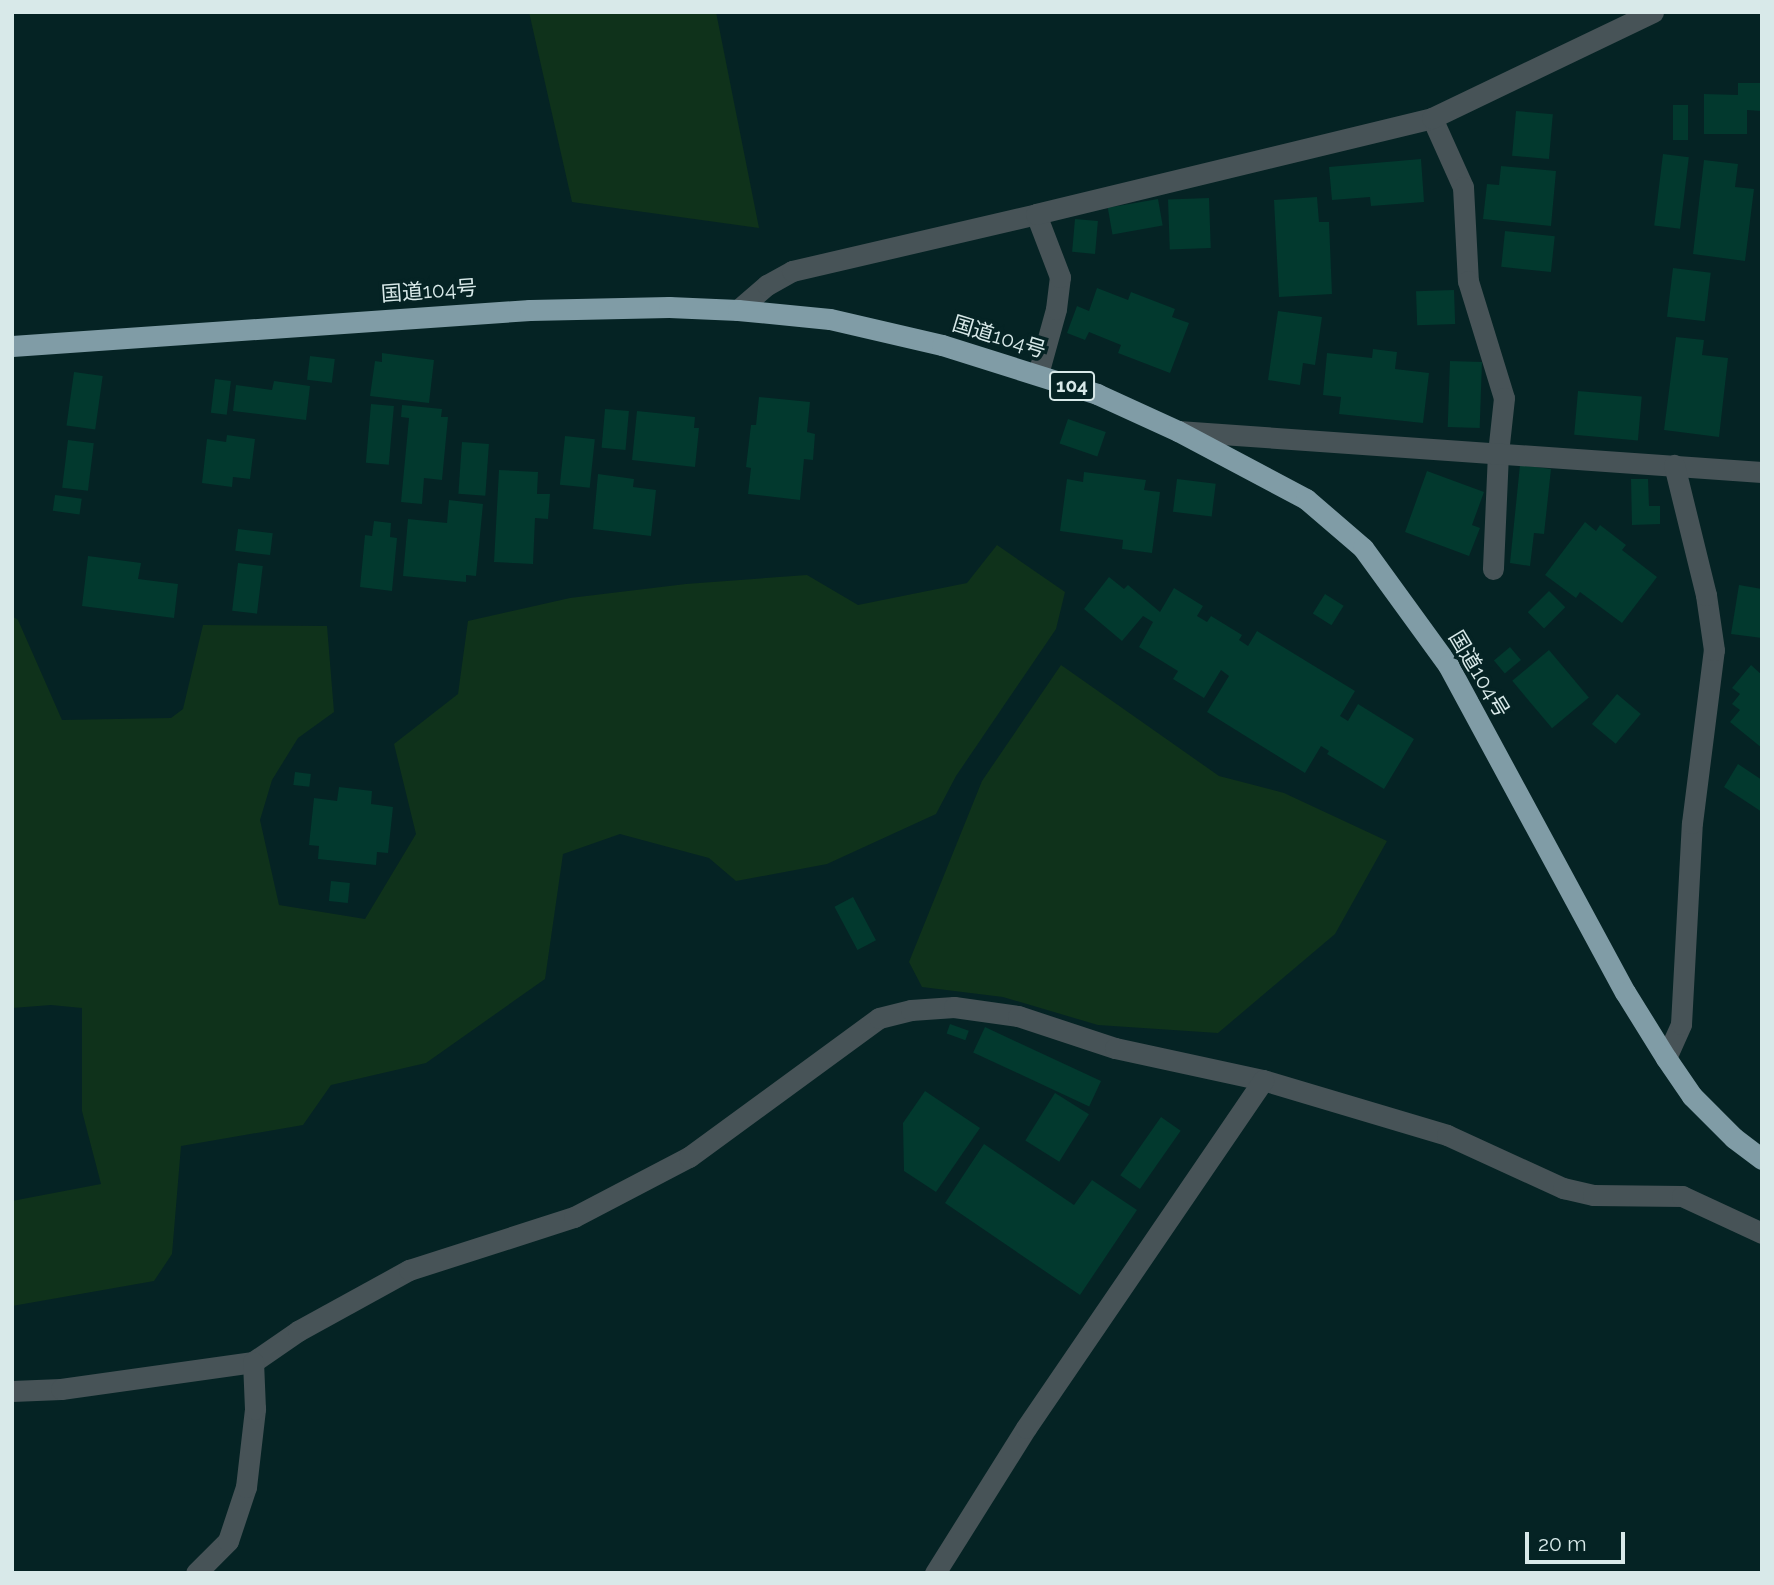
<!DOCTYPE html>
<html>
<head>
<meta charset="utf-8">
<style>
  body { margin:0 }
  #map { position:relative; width:1774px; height:1585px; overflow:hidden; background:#052324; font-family:Raleway,"Noto Sans JP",sans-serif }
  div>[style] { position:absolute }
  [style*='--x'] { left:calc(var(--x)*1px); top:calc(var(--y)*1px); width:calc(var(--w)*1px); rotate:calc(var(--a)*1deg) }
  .green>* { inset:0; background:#0f321b }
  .building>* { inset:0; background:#02392e; transform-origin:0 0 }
  .minor>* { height:21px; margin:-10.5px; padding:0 10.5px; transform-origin:10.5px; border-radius:10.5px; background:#475357 }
  .highway>* { height:21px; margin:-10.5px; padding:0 10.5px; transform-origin:10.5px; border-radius:10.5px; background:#809ca6 }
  span { translate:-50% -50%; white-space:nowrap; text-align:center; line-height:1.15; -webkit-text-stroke:7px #052324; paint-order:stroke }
  .shield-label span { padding:2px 5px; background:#052324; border:2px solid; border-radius:5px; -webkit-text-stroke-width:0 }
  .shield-label { font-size:19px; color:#d8e9e9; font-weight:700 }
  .street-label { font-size:21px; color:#d8e9e9 }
  .frame { position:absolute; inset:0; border:14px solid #d8e9e9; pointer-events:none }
  .scale { position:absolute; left:1525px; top:1532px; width:100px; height:32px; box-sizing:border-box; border:4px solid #d8e9e9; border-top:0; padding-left:9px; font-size:21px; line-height:24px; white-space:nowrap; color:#d8e9e9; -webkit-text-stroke:5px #052324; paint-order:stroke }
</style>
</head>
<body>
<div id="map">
  <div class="green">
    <div style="clip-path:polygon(529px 12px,716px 12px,759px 228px,572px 202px)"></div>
    <div style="clip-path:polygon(997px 545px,1065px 592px,1056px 629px,956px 776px,936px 814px,827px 864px,736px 881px,709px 858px,620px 834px,563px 854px,545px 979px,426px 1063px,331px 1085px,303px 1125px,181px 1146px,172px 1254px,154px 1281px,12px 1306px,12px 1201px,101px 1184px,82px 1111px,82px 1008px,51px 1005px,12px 1008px,12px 616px,18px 620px,62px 720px,171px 718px,183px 709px,203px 625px,327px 626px,334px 712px,298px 738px,272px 780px,260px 820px,279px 905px,365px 919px,416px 834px,394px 744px,458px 694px,468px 621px,570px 598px,686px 584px,807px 575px,858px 605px,967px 583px)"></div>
    <div style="clip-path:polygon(1061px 665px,1219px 776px,1284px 793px,1387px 841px,1335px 934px,1218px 1033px,1098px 1025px,1003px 997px,922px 987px,909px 962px,982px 781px)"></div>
  </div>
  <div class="building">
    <div style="clip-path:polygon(1738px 83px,1762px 83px,1762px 111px,1747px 110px,1747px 134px,1704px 134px,1704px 94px,1738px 95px)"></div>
    <div style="left:1673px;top:105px;width:15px;height:35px"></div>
    <div style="left:1516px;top:111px;width:37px;height:45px;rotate:5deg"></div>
    <div style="left:1663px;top:154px;width:26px;height:72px;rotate:7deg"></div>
    <div style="clip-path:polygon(1421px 159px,1424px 202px,1371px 206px,1370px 197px,1332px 200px,1329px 167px)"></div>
    <div style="clip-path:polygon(1704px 160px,1738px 164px,1735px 187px,1754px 189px,1745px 261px,1693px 254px)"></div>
    <div style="clip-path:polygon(1501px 166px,1556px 171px,1551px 226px,1483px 219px,1487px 184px,1499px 185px)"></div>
    <div style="clip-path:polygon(1317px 197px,1319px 222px,1329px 222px,1332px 294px,1279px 297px,1274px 200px)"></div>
    <div style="left:1209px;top:198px;width:50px;height:41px;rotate:88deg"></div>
    <div style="left:1158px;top:199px;width:27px;height:51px;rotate:80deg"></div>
    <div style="left:1075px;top:219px;width:23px;height:33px;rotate:5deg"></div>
    <div style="left:1505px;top:231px;width:50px;height:36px;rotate:6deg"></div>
    <div style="left:1673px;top:268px;width:38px;height:49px;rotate:7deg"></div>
    <div style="clip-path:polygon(1097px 288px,1128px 300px,1131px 292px,1175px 309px,1172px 317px,1189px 323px,1170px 373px,1118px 353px,1121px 345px,1089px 332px,1085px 340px,1067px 333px,1077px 306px,1089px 311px)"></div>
    <div style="left:1454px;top:290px;width:34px;height:38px;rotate:88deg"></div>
    <div style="clip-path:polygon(1278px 311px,1322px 317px,1315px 365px,1303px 363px,1300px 385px,1268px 380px)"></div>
    <div style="clip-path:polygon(1676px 337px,1704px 340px,1702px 355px,1728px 358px,1719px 437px,1664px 430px)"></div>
    <div style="clip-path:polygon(1373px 349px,1397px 352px,1395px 369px,1429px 373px,1423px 423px,1339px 414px,1341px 397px,1323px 395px,1327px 353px,1372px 358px)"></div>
    <div style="clip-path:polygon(382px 353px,434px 360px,429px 403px,370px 396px,375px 361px,382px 362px)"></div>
    <div style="left:310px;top:356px;width:25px;height:24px;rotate:7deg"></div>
    <div style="left:1450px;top:361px;width:32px;height:66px;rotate:2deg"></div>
    <div style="left:74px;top:372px;width:29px;height:54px;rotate:8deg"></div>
    <div style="left:215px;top:379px;width:16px;height:34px;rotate:7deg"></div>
    <div style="clip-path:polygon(274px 381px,310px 386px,306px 420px,233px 411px,236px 385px,272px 390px)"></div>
    <div style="left:1578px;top:391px;width:64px;height:44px;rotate:5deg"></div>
    <div style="clip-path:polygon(759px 397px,810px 402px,807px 432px,815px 434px,813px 460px,804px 459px,800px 500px,748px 494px,751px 468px,746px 467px,751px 425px,756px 425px)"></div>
    <div style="left:371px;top:404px;width:23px;height:59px;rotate:5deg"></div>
    <div style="clip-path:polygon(402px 405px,442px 409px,441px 417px,448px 417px,442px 480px,424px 478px,422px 504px,401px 502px,409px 418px,401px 417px)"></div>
    <div style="left:605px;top:409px;width:24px;height:39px;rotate:5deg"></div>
    <div style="clip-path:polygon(637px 411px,695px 417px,694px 428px,699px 428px,695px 467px,632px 460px)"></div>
    <div style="left:1068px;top:419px;width:40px;height:26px;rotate:19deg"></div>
    <div style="clip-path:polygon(227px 435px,255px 439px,250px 479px,233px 477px,232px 487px,202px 483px,207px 439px,226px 442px)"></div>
    <div style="left:565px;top:436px;width:30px;height:49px;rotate:6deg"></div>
    <div style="left:68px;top:440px;width:26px;height:48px;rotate:7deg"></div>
    <div style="left:462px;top:442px;width:27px;height:52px;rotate:4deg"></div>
    <div style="clip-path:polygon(1520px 465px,1551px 469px,1544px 534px,1534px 533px,1530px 566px,1510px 563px)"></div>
    <div style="clip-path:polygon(499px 470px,538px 472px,537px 494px,550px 494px,548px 519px,535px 518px,533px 564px,494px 562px)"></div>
    <div style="clip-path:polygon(1427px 471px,1484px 492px,1472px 525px,1480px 528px,1469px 556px,1405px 532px)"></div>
    <div style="clip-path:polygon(1084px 472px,1146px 480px,1144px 490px,1160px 492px,1152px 553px,1122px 549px,1123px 540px,1060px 531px,1067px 479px,1083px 482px)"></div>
    <div style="clip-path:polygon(598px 474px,634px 479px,633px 487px,656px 490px,651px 536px,593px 529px)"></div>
    <div style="left:1177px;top:479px;width:39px;height:33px;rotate:7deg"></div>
    <div style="clip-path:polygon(1631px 479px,1648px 479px,1649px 506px,1660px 506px,1660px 524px,1632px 525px)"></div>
    <div style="left:55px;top:495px;width:27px;height:16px;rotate:8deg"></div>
    <div style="clip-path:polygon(449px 500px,483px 504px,476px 576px,466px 575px,466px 582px,403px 576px,408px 519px,447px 523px)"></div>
    <div style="clip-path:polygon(374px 521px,391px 523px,390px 537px,397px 538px,392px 591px,360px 587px,365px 535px,372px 536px)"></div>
    <div style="clip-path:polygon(1585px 522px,1596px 531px,1600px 525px,1626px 545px,1622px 550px,1657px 577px,1622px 623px,1580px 592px,1576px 598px,1545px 575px)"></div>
    <div style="left:238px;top:529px;width:35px;height:22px;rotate:7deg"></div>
    <div style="clip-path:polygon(88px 556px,141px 563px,138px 579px,178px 584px,174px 618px,82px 606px)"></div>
    <div style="left:238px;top:563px;width:25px;height:48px;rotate:7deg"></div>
    <div style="clip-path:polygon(1109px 577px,1124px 589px,1128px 585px,1160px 612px,1174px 588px,1203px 606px,1197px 616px,1207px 622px,1211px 616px,1242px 635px,1239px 640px,1248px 646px,1257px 631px,1355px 691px,1340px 716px,1348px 721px,1358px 704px,1414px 739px,1384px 789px,1327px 754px,1329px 751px,1321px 746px,1305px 773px,1207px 712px,1229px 676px,1221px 670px,1204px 698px,1173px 679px,1178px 671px,1139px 647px,1153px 622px,1143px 616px,1122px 641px,1084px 609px)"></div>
    <div style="clip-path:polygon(1739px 585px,1762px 589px,1762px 638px,1731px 634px)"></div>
    <div style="left:1549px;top:591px;width:23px;height:30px;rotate:45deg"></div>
    <div style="left:1325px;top:594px;width:22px;height:23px;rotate:32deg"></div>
    <div style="left:1510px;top:647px;width:17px;height:21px;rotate:50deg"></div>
    <div style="left:1549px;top:650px;width:62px;height:48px;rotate:50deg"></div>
    <div style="clip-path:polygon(1751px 665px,1762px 675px,1762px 748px,1730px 722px,1740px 710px,1732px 704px,1740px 694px,1732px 688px)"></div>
    <div style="left:1617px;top:694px;width:31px;height:39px;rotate:40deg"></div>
    <div style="clip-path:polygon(1738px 764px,1762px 780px,1762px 812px,1724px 787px)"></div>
    <div style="left:295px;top:772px;width:16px;height:13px;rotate:7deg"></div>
    <div style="clip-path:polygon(339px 787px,372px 791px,371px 804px,393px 807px,388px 853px,377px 852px,376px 865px,318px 859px,319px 846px,309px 845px,314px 798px,337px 801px)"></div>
    <div style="left:331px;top:881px;width:19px;height:20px;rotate:6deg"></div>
    <div style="left:853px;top:897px;width:49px;height:21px;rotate:62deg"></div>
    <div style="left:950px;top:1024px;width:20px;height:10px;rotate:20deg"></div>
    <div style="left:985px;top:1027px;width:128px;height:28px;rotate:25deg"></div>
    <div style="clip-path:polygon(925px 1091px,980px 1128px,936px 1192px,904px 1171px,903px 1123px)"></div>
    <div style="left:1055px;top:1093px;width:40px;height:56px;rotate:32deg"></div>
    <div style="left:1161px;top:1117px;width:24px;height:71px;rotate:35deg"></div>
    <div style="clip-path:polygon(984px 1144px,1074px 1205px,1092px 1180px,1137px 1210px,1080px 1295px,945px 1203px)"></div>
  </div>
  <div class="minor">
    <div style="--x:1432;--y:118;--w:76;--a:65.8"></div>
    <div style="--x:1463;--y:187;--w:94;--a:87"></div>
    <div style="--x:1468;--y:281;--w:122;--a:72.9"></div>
    <div style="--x:1504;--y:398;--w:55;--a:96.2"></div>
    <div style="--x:1498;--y:453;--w:116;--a:92.5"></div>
    <div style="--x:738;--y:310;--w:38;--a:-41"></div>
    <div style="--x:767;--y:285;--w:29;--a:-29"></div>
    <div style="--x:792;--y:271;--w:251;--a:-13.1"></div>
    <div style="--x:1038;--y:374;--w:67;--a:-74.5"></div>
    <div style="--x:1056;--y:309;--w:32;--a:-83"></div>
    <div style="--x:1060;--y:277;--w:67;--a:-110.9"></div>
    <div style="--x:1036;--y:214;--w:407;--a:-13.6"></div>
    <div style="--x:1432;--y:118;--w:245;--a:-25.6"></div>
    <div style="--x:1178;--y:431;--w:585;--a:4.02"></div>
    <div style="--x:1666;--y:1058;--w:37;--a:-66"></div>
    <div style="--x:1681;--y:1024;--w:201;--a:-86.9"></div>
    <div style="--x:1692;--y:823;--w:174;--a:-82.8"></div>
    <div style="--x:1714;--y:650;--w:56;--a:-98.3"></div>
    <div style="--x:1706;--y:595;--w:134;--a:-103.8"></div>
    <div style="--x:12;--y:1391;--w:49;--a:-2.3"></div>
    <div style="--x:61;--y:1389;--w:194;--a:-8"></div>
    <div style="--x:253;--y:1362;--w:55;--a:-34.6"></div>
    <div style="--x:298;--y:1331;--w:127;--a:-28.8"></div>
    <div style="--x:409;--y:1270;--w:173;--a:-17.8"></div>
    <div style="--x:574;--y:1217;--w:130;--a:-27.6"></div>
    <div style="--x:689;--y:1157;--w:235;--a:-36.2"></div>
    <div style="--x:879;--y:1018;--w:33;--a:-14"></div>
    <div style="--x:911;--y:1010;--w:43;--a:-4"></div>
    <div style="--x:954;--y:1007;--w:65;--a:8"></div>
    <div style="--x:1018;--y:1016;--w:102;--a:18.3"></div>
    <div style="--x:1115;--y:1048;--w:151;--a:12.2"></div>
    <div style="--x:1263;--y:1080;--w:192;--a:16.6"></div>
    <div style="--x:1447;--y:1135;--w:128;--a:24.6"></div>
    <div style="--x:1563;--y:1188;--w:31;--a:13"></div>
    <div style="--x:1593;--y:1195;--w:89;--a:0.6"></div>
    <div style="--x:1682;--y:1196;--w:88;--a:24.8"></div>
    <div style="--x:196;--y:1573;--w:45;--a:-45"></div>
    <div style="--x:228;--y:1541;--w:57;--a:-71.6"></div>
    <div style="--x:246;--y:1487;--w:79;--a:-83.4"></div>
    <div style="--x:255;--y:1409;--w:47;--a:-92.4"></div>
    <div style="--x:935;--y:1573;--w:171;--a:-57.9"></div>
    <div style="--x:1026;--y:1428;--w:421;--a:-55.7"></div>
  </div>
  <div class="highway">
    <div style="--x:12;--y:346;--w:519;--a:-3.98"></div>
    <div style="--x:530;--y:310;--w:139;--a:-1.2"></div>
    <div style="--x:669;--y:307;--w:69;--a:2.5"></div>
    <div style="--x:738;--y:310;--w:92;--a:5.6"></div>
    <div style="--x:830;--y:319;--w:115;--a:13.1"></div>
    <div style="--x:942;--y:345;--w:163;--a:17.5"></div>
    <div style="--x:1097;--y:394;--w:89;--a:24.6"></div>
    <div style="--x:1178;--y:431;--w:145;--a:28"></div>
    <div style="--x:1306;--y:499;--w:75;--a:40.7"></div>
    <div style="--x:1363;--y:548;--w:145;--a:54"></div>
    <div style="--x:1448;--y:665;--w:372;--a:61.6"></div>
    <div style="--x:1625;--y:992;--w:78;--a:58.2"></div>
    <div style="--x:1666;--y:1058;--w:46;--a:55.6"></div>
    <div style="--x:1692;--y:1096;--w:59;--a:45"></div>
    <div style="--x:1734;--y:1138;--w:35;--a:37"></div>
  </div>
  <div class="shield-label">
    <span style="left:1072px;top:386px">104</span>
  </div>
  <div class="street-label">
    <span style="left:429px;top:291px;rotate:-4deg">国道104号</span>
    <span style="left:999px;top:337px;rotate:17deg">国道104号</span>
    <span style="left:1479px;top:674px;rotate:59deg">国道104号</span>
  </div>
  <div class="frame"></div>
  <div class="scale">20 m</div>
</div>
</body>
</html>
